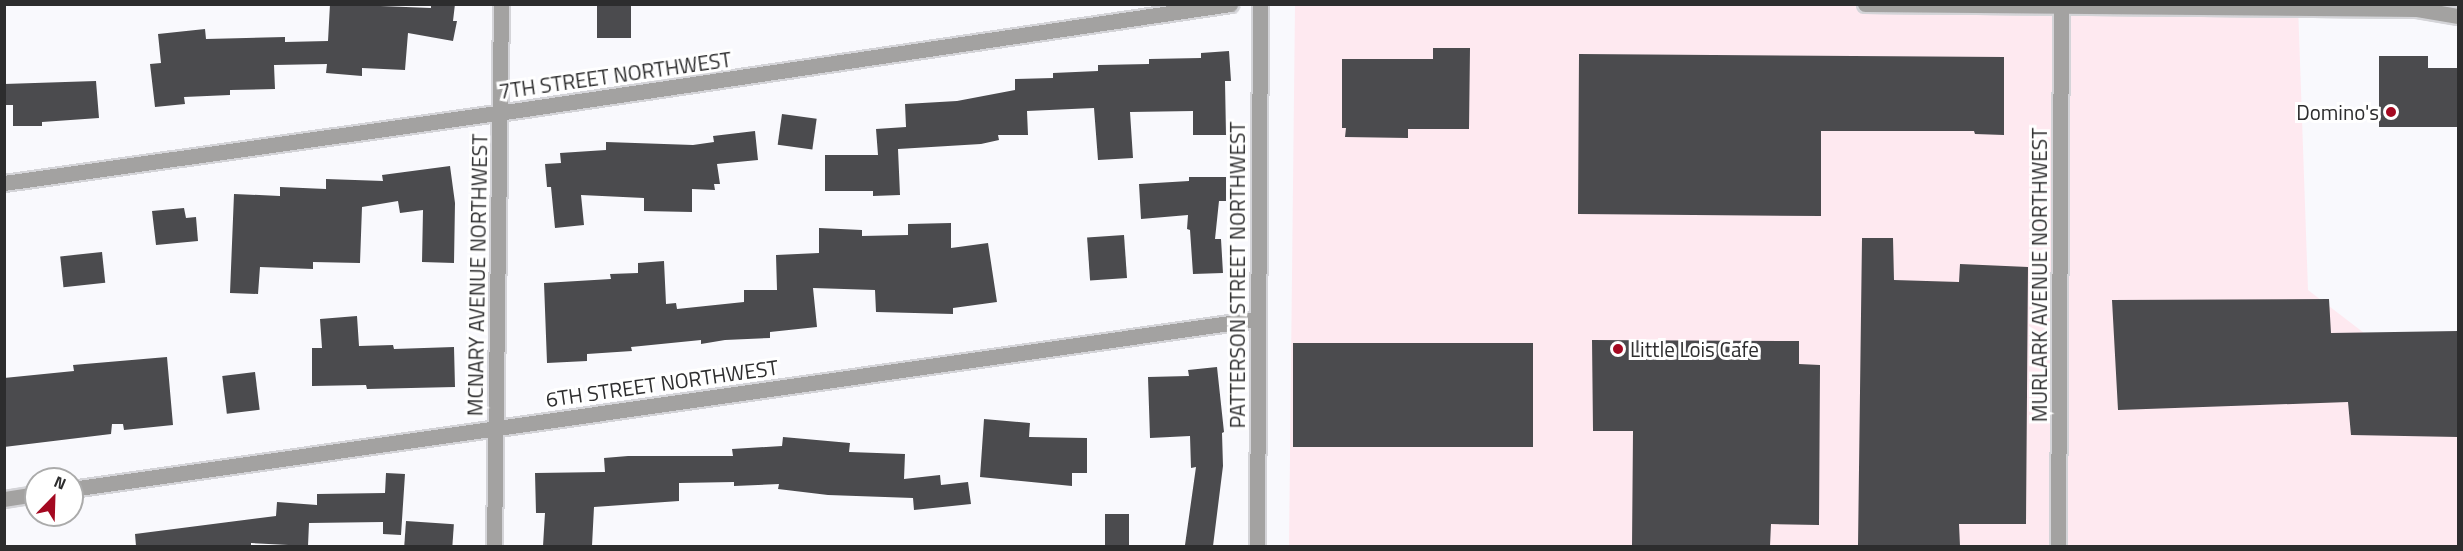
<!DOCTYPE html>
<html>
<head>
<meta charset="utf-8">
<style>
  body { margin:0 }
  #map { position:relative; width:2463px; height:551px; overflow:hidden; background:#f9f9fd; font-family:"Titillium Web",sans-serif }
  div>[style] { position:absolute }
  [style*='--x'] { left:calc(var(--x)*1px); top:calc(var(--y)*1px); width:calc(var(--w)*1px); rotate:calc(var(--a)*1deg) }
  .industrial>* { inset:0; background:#fee9f0 }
  .building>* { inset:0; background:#4b4b4e; transform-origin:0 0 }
  .roads { filter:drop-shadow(2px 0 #d4d4d8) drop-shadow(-2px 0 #d4d4d8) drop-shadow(0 2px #d4d4d8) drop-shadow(0 -2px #d4d4d8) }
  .minor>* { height:15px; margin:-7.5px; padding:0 7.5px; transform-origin:7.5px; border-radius:7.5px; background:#a3a2a1 }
  .dots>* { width:16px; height:16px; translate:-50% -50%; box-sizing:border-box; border:3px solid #fff; border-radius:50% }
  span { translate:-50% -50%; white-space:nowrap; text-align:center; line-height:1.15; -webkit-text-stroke:6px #fff; paint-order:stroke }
  .street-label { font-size:21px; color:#2d2d2e }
  .poi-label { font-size:21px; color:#2d2d2e }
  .right { translate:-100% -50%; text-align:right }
  .left { translate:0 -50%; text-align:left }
  .frame { position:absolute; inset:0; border:6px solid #2d2d2e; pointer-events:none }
  .north { position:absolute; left:24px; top:467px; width:60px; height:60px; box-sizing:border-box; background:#fff; border:2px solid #ababab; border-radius:50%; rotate:23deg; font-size:16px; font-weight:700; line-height:24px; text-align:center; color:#2d2d2e }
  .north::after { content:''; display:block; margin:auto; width:21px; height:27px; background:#a40921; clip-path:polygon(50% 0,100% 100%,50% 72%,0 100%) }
</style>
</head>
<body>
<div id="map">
  <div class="industrial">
    <div style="clip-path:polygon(1295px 5px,2298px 5px,2308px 290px,2458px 405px,2458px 546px,1289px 546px)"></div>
  </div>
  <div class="building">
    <div style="clip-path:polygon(330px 4px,431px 8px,431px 4px,455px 4px,453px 21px,457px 21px,453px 41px,408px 33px,405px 70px,362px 68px,362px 76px,326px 73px,327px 64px,274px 65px,275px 89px,230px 90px,230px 95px,184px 97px,185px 104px,155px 107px,150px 64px,161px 63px,158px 34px,205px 29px,206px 39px,285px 37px,285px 42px,328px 41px)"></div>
    <div style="left:597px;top:4px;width:34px;height:34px"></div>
    <div style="clip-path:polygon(1433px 48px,1470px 48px,1469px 129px,1408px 129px,1408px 138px,1345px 137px,1346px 128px,1342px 128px,1342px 59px,1433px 59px)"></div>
    <div style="clip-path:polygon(1229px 51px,1231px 81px,1225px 81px,1226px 135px,1193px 135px,1193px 111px,1130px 112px,1133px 158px,1098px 160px,1094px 108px,1027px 111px,1028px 135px,998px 135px,999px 140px,981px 144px,898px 149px,900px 195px,873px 196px,873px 191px,825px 191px,825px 155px,878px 155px,876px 129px,906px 127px,905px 104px,957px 101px,1015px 90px,1015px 79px,1053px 78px,1053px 73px,1098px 71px,1098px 65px,1149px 64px,1149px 59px,1201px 58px,1201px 53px)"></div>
    <div style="clip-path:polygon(1579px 54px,2004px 57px,2004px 135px,1975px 134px,1974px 131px,1821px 131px,1821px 216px,1578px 214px)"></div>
    <div style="clip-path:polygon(2379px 56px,2428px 56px,2428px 68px,2458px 68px,2458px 127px,2379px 127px)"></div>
    <div style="clip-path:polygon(96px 81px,99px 118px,42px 122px,42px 126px,13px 126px,13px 105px,4px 105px,4px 84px)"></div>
    <div style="left:782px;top:114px;width:35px;height:31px;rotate:8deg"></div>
    <div style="clip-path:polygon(755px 131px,758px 160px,717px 164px,720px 184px,714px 184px,715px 190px,692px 189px,692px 212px,644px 211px,644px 198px,581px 195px,584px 225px,555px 228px,551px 187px,547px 187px,545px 164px,561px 163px,560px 153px,606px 150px,606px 142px,693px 145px,714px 142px,713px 136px)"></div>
    <div style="clip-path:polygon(450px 166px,455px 203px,454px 263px,422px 262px,423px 210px,400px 213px,398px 201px,362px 207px,360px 263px,313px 262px,313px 269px,260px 267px,258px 294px,230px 293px,234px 194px,280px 196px,280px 187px,326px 189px,326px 179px,383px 181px,382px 175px)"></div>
    <div style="clip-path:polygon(1189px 177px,1226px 177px,1226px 201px,1219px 201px,1215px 239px,1221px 239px,1223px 273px,1193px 274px,1190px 230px,1187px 229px,1188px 215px,1141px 219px,1139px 184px,1189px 181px)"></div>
    <div style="clip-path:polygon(184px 208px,186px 218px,196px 217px,198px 241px,156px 245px,152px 211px)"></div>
    <div style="clip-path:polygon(951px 223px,951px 248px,988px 243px,997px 302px,953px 308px,953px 314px,876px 312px,875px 290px,813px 288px,817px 327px,770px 332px,770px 338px,725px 340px,701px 344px,701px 340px,631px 347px,632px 351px,587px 354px,587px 361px,547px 363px,544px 283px,611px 279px,610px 274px,638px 273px,638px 263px,664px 261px,666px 304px,676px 303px,677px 309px,744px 302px,744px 290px,777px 290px,776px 255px,819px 253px,819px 228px,862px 230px,862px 236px,908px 235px,908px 224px)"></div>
    <div style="left:1124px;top:235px;width:43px;height:37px;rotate:86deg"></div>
    <div style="clip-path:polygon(1862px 238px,1893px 238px,1894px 280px,1959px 282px,1960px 264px,2028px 267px,2026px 524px,1959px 524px,1960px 546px,1858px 546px)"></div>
    <div style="left:102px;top:252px;width:31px;height:42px;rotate:84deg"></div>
    <div style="clip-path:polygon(2329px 299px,2331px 333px,2458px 331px,2458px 437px,2351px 435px,2348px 402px,2118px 410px,2112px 300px)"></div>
    <div style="clip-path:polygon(357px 316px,359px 346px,393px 345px,394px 349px,454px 347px,455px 387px,367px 389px,366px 385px,312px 386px,312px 348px,322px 348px,320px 319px)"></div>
    <div style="clip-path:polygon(1592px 340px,1799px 341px,1799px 364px,1820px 365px,1819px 525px,1771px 524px,1770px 546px,1632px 546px,1633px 431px,1593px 431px)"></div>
    <div style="left:1293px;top:343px;width:240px;height:104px"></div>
    <div style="clip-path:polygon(167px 357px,173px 425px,124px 430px,123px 424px,112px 424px,111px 434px,4px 447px,4px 378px,74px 371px,73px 365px)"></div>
    <div style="clip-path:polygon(1217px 367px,1224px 432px,1222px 433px,1223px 466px,1213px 546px,1185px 545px,1196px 467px,1191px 468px,1190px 436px,1150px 438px,1148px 377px,1189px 376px,1188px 370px)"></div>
    <div style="left:255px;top:372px;width:38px;height:33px;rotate:83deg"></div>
    <div style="clip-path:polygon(984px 419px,1030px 423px,1029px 437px,1087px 438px,1087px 473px,1072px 473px,1072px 486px,980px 477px)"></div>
    <div style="clip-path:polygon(783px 437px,850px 443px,849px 452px,905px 454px,904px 479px,940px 475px,941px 485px,968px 482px,971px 504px,914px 510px,913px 498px,828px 495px,778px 489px,779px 484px,734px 486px,734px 482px,679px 483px,679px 501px,594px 507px,592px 546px,543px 546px,545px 513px,536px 513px,535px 473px,605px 472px,604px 458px,628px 456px,733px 456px,732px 449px,782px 446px)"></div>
    <div style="clip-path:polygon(386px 473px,405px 474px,401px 535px,383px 534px,383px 522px,309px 523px,308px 546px,251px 543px,251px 546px,136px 546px,135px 534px,276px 516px,277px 502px,317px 505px,317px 494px,385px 493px)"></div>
    <div style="left:1105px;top:514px;width:24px;height:32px"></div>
    <div style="left:406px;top:521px;width:48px;height:25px;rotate:4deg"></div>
  </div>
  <div class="roads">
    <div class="minor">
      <div style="--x:1865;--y:4;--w:552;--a:0.52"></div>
      <div style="--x:2417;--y:9;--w:42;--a:9.7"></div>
      <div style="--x:4;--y:183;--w:533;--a:-8.08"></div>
      <div style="--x:532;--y:108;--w:706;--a:-8.47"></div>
      <div style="--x:72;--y:489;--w:1198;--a:-8.16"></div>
      <div style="--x:4;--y:499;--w:32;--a:-9"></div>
      <div style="--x:494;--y:546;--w:542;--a:-89.26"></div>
      <div style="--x:1257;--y:546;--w:542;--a:-89.68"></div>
      <div style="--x:2058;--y:546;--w:542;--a:-89.68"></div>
    </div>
  </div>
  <div class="dots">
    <div style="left:2391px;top:112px;background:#a40921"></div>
    <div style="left:1618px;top:349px;background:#a40921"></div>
  </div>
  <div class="street-label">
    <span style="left:615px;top:75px;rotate:-8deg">7TH STREET NORTHWEST</span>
    <span style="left:477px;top:275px;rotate:-89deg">MCNARY AVENUE NORTHWEST</span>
    <span style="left:1237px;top:275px;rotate:-90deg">PATTERSON STREET NORTHWEST</span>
    <span style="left:2039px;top:275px;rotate:-90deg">MURLARK AVENUE NORTHWEST</span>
    <span style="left:662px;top:383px;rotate:-8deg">6TH STREET NORTHWEST</span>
  </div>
  <div class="poi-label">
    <span class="right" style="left:2379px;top:112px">Domino's</span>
    <span class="left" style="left:1630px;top:349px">Little Lois Cafe</span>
  </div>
  <div class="frame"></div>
  <div class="north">N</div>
</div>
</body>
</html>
